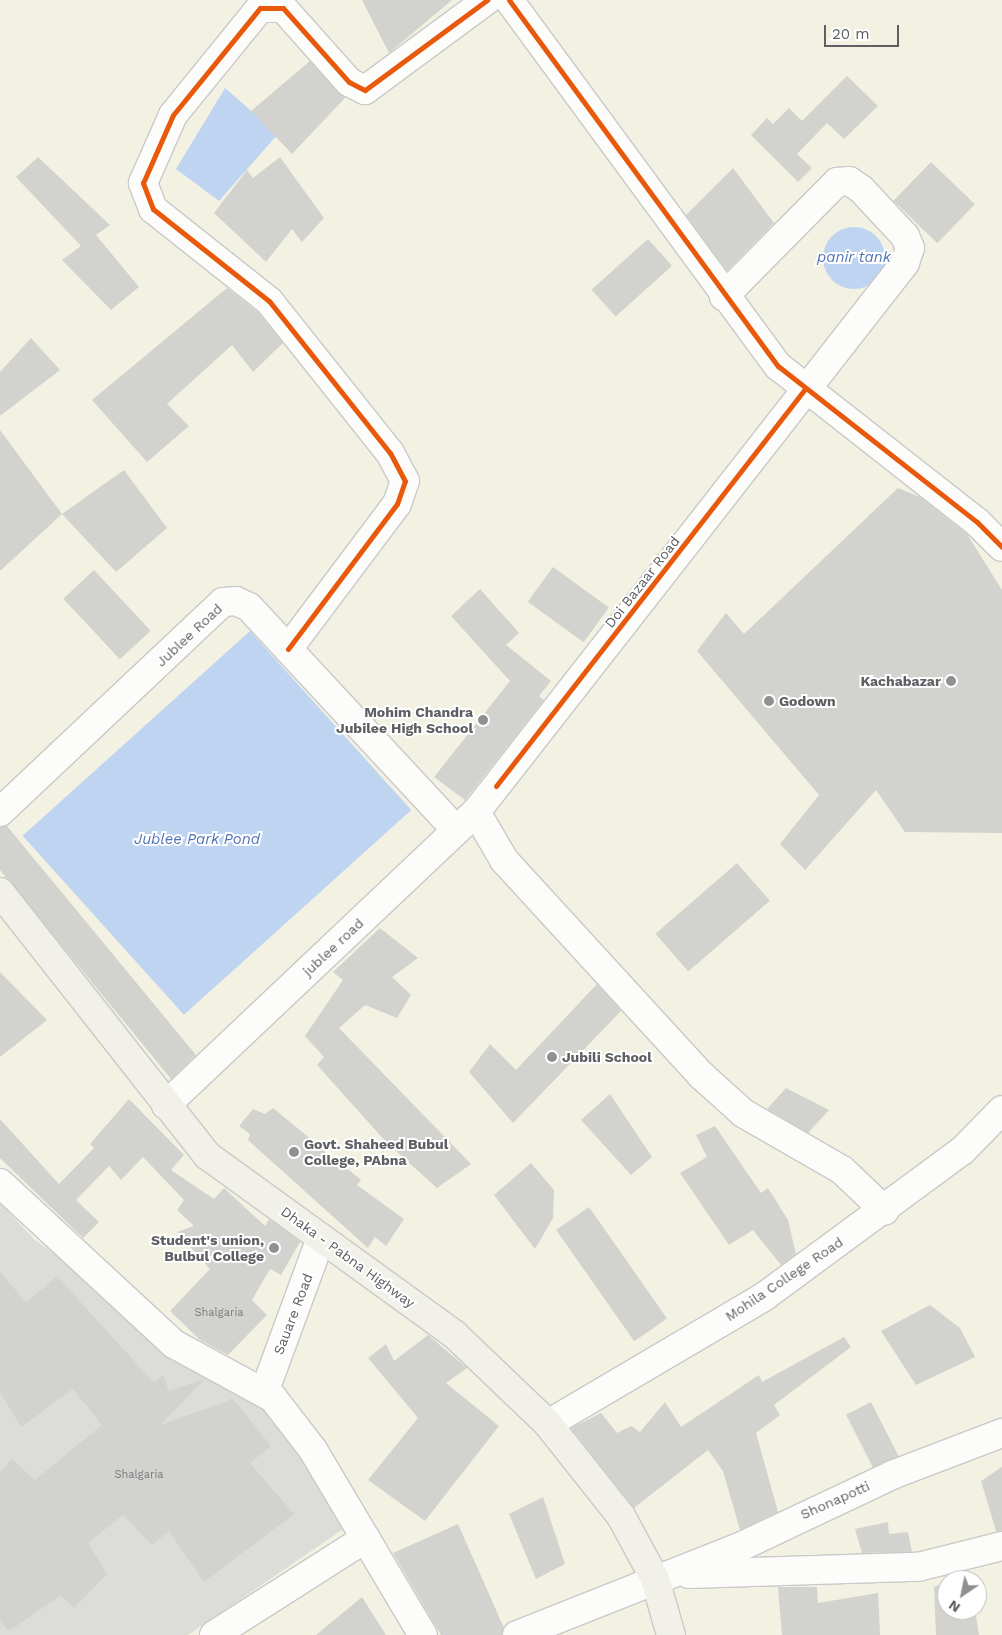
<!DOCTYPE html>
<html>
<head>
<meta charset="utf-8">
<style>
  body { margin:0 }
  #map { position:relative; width:1002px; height:1635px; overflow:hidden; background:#ebebe7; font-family:"Work Sans",sans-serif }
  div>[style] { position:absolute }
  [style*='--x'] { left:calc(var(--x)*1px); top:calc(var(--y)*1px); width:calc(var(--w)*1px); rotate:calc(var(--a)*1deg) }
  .commercial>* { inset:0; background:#f3f2e2 }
  .industrial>* { inset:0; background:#dcdcd8 }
  .water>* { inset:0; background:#bfd4f1; transform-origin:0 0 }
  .round { border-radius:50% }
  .building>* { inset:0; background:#d2d2cf; transform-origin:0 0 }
  .roads { filter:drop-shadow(1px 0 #c9c9c9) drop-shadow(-1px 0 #c9c9c9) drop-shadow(0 1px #c9c9c9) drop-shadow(0 -1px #c9c9c9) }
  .minor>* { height:28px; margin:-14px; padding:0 14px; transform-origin:14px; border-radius:14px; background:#fcfcfb }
  .primary>* { height:28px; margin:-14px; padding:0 14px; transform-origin:14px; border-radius:14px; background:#f1f1e9 }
  .cycleway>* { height:5px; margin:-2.5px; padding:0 2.5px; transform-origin:2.5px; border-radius:2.5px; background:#e8590c }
  .dots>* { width:14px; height:14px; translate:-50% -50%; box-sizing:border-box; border:2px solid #fff; border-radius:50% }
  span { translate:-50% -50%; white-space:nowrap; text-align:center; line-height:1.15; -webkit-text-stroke:4px #fff; paint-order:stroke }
  .number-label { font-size:11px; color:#7c7d7f }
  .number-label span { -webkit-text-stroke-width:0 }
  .street-label { font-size:14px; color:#5d5f63 }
  .poi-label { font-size:14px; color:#5d5f63; font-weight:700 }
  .right { translate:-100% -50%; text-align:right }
  .left { translate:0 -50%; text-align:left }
  .water-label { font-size:15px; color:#5273b6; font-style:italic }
  .north { position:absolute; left:937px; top:1570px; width:50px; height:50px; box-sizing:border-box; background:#fff; border:1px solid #bebfc1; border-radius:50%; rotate:214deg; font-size:14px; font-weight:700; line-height:20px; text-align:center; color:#5d5f63 }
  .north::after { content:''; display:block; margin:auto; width:18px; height:22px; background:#8f9091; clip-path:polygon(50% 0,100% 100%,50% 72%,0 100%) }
  .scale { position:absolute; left:824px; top:25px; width:75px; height:22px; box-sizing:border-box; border:2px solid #5d5f63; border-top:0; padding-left:6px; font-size:15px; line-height:18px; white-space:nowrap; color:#5d5f63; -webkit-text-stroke:4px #fff; paint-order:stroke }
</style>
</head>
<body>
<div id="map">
  <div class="commercial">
    <div style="clip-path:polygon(evenodd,0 0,1002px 0,1002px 1635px,0 1635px,0 0,947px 1580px,977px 1580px,977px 1610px,947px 1610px,947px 1580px)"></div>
  </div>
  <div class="industrial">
    <div style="clip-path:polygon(0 1203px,35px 1240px,260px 1397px,345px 1528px,188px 1635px,0 1635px)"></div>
  </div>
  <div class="water">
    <div style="clip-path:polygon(225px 88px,278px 134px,219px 201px,176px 169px)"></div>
    <div class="round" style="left:823px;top:227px;width:62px;height:62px"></div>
    <div style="left:250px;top:631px;width:241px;height:306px;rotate:48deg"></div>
  </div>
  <div class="building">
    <div style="clip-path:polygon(362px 0,452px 0,389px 53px)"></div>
    <div style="clip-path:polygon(310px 61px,345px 98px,292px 154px,251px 111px)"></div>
    <div style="clip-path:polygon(847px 76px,878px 106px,844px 139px,827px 123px,797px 154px,812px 168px,798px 182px,751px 135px,767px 118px,773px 124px,789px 108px,802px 121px)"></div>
    <div style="clip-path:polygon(38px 157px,110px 225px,96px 235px,139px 287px,111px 310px,62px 260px,81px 246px,16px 177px)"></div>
    <div style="clip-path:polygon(280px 157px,324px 218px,302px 242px,292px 229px,266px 262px,214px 213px,247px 170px,253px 178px)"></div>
    <div style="left:931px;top:162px;width:61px;height:54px;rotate:44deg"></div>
    <div style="clip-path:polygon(733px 168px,774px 223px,727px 271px,686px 215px)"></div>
    <div style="left:648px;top:239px;width:36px;height:76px;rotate:48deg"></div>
    <div style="clip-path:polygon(227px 288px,258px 312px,283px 343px,253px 372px,232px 345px,167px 404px,189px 426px,147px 462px,92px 400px)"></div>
    <div style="clip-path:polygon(31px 338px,60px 370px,0 416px,0 372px)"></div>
    <div style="clip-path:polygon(0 430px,62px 514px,0 571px)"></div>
    <div style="clip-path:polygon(124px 470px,167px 528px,116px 572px,62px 514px)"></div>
    <div style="clip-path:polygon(898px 488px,920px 497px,967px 534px,1002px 590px,1002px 833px,905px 832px,876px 790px,805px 870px,780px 844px,819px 795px,697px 651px,726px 613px,744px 634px)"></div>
    <div style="left:553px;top:567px;width:69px;height:43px;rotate:36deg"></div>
    <div style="left:94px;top:570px;width:83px;height:42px;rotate:47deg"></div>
    <div style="clip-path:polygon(480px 589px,519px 633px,506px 645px,551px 681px,539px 696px,544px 700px,465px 800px,434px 777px,510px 681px,451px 616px)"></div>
    <div style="clip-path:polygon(7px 826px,196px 1055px,171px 1079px,0 870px,0 827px)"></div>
    <div style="left:737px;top:863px;width:50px;height:108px;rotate:49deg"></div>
    <div style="clip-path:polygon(380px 928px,418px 958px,392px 977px,411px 995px,397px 1018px,365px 1005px,339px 1028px,471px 1164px,437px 1188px,387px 1143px,317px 1065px,324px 1057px,305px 1036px,343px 980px,333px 972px)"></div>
    <div style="clip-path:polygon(0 972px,47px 1020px,0 1057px)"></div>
    <div style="clip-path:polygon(597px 984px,621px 1011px,513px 1123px,469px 1072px,490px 1044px,516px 1070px)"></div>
    <div style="clip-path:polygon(786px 1088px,829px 1110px,808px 1133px,767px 1109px)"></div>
    <div style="clip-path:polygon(610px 1094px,652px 1157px,631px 1175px,581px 1120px)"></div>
    <div style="clip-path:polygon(129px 1099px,184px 1155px,171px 1170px,214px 1199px,224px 1188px,265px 1226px,269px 1219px,300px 1242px,281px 1275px,270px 1269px,252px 1300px,267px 1315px,228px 1355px,200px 1340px,170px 1311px,210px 1269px,177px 1232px,194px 1226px,177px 1210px,184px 1200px,143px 1157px,121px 1180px,109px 1166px,76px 1200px,99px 1222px,83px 1238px,0 1158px,0 1119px,59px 1184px,94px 1148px,90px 1144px)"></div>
    <div style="clip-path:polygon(273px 1108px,361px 1180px,357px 1185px,404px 1219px,386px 1246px,375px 1237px,368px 1248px,248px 1140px,250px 1134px,239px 1126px,253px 1109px,265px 1114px)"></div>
    <div style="clip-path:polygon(715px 1126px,761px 1193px,768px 1188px,788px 1220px,796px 1254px,781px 1265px,753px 1230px,729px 1245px,680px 1173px,707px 1157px,696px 1135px)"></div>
    <div style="clip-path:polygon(531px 1163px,554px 1190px,553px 1218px,535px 1249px,494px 1195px)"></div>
    <div style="left:589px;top:1207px;width:136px;height:40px;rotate:55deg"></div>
    <div style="clip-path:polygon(0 1271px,26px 1303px,57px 1276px,154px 1383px,163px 1375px,169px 1391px,205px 1379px,160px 1425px,233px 1399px,271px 1446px,250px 1463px,294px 1514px,204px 1582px,169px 1531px,152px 1545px,123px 1515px,88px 1543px,107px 1574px,74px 1608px,61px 1595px,9px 1631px,0 1621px,0 1472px,12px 1459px,35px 1480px,102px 1425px,73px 1389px,21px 1427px,0 1392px)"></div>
    <div style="clip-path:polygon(930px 1305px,960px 1328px,975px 1357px,916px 1385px,881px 1331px)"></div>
    <div style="clip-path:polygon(428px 1335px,467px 1368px,446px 1383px,499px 1426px,425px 1521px,368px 1480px,418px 1418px,368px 1358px,386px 1344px,394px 1361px)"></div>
    <div style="clip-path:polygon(844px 1337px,851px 1347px,774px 1405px,780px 1415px,756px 1433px,778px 1512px,740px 1530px,723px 1471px,708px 1450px,634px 1508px,571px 1428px,601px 1413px,617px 1433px,631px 1426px,640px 1432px,665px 1402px,681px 1427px,759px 1375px,762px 1382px)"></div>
    <div style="left:871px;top:1402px;width:61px;height:28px;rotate:63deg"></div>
    <div style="clip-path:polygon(1002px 1467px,1002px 1531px,996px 1531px,981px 1481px)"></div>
    <div style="clip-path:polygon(543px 1497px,565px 1564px,536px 1579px,509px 1514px)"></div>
    <div style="clip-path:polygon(888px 1522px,889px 1534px,908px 1532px,912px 1552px,862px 1553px,855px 1529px)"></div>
    <div style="clip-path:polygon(458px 1524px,504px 1628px,502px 1635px,441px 1635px,393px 1553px)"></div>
    <div style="clip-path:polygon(947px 1582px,947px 1610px,975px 1610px,979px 1635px,936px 1635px,934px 1587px)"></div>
    <div style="clip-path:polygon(778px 1587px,817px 1587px,818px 1603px,878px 1593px,880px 1635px,782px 1635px)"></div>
    <div style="clip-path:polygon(362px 1597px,386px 1635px,316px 1635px)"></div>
  </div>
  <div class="roads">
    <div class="minor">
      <div style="--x:509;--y:0;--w:454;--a:53.7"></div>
      <div style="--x:778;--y:366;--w:253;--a:38.1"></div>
      <div style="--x:977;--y:522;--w:35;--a:45"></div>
      <div style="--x:288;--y:649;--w:181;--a:-53.1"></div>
      <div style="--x:397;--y:504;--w:24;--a:-71"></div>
      <div style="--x:405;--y:481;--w:32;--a:-118"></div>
      <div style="--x:390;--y:453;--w:194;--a:-128.5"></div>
      <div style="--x:269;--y:301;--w:148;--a:-141.6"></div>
      <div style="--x:153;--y:209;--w:28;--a:-111"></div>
      <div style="--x:143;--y:183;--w:74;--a:-66.2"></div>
      <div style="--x:173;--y:115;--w:138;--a:-50.9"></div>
      <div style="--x:260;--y:8;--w:23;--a:0"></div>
      <div style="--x:283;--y:8;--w:99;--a:48.3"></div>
      <div style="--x:349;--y:82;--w:18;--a:27"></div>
      <div style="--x:365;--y:90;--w:152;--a:-36.4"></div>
      <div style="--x:0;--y:812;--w:306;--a:-43.3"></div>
      <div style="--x:223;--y:602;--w:13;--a:-4"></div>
      <div style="--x:236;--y:601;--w:14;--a:25"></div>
      <div style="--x:249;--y:607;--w:304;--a:47.1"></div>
      <div style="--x:476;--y:812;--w:56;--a:59.7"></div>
      <div style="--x:504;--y:860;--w:292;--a:47.5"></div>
      <div style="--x:701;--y:1075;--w:57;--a:42.1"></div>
      <div style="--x:743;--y:1113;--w:114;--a:29.9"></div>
      <div style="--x:842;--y:1170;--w:59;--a:43.6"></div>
      <div style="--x:166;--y:1105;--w:427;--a:-43.4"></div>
      <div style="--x:476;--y:812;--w:697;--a:-52"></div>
      <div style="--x:905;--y:263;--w:16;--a:-72"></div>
      <div style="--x:910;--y:248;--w:13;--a:-113"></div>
      <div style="--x:905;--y:236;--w:64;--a:-133.1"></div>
      <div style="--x:861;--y:189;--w:14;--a:-146"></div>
      <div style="--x:849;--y:181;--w:12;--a:175"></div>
      <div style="--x:837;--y:182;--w:161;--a:134.7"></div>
      <div style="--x:0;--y:1183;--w:237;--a:42.8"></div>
      <div style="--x:174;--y:1344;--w:113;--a:28.6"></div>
      <div style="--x:273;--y:1398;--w:66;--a:52.4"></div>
      <div style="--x:313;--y:1450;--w:215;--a:59.3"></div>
      <div style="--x:265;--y:1390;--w:162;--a:-69.8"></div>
      <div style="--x:548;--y:1424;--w:252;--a:-30.5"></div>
      <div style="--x:765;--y:1296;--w:245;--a:-36.4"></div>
      <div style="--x:962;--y:1151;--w:57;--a:-45.7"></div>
      <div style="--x:689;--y:1574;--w:229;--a:-1.8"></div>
      <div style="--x:918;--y:1567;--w:87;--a:-14"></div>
      <div style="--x:214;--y:1635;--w:180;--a:-32.5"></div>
      <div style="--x:517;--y:1635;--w:242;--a:-21.6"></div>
      <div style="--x:742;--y:1546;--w:166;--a:-25.3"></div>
      <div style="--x:892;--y:1475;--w:118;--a:-20.9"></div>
    </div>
    <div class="primary">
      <div style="--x:0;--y:892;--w:336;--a:51.8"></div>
      <div style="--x:208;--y:1156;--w:305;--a:35.9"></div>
      <div style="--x:455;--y:1335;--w:129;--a:43.7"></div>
      <div style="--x:548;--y:1424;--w:117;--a:51.6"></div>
      <div style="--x:621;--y:1516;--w:72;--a:61.6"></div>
      <div style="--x:655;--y:1579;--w:58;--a:74.1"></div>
    </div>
  </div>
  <div class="cycleway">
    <div style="--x:509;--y:0;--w:454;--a:53.7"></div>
    <div style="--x:778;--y:366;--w:253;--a:38.1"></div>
    <div style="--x:977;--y:522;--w:35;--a:45"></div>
    <div style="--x:288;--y:649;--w:181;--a:-53.1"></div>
    <div style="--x:397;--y:504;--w:24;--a:-71"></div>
    <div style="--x:405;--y:481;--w:32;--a:-118"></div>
    <div style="--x:390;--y:453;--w:194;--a:-128.5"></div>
    <div style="--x:269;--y:301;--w:148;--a:-141.6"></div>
    <div style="--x:153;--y:209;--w:28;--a:-111"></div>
    <div style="--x:143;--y:183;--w:74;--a:-66.2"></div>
    <div style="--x:173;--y:115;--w:138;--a:-50.9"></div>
    <div style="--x:260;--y:8;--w:23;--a:0"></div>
    <div style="--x:283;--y:8;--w:99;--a:48.3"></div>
    <div style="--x:349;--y:82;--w:18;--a:27"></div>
    <div style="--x:365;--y:90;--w:152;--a:-36.4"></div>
    <div style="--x:496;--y:786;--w:503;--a:-52.11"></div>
  </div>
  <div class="dots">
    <div style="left:951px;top:681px;background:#8f9091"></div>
    <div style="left:769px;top:701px;background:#8f9091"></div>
    <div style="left:483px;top:720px;background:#8f9091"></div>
    <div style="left:552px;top:1057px;background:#8f9091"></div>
    <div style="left:294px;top:1152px;background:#8f9091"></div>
    <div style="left:274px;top:1248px;background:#8f9091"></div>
  </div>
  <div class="number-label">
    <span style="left:219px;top:1313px">Shalgaria</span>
    <span style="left:139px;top:1475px">Shalgaria</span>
  </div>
  <div class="street-label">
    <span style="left:642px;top:582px;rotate:-52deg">Doi Bazaar Road</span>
    <span style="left:189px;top:635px;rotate:-43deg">Jublee Road</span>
    <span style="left:333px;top:947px;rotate:-43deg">jublee road</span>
    <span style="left:348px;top:1257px;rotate:36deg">Dhaka - Pabna Highway</span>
    <span style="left:784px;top:1279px;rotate:-34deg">Mohila College Road</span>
    <span style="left:293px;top:1314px;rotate:-69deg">Sauare Road</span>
    <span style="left:835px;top:1500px;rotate:-24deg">Shonapotti</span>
  </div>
  <div class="poi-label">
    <span class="right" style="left:941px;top:681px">Kachabazar</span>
    <span class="left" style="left:779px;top:701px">Godown</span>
    <span class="right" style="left:473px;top:720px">Mohim Chandra<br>Jubilee High School</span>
    <span class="left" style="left:562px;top:1057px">Jubili School</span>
    <span class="left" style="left:304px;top:1152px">Govt. Shaheed Bubul<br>College, PAbna</span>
    <span class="right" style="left:264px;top:1248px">Student's union,<br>Bulbul College</span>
  </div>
  <div class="water-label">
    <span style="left:854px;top:258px">panir tank</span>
    <span style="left:197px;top:840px">Jublee Park Pond</span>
  </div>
  <div class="north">N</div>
  <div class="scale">20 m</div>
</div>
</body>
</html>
